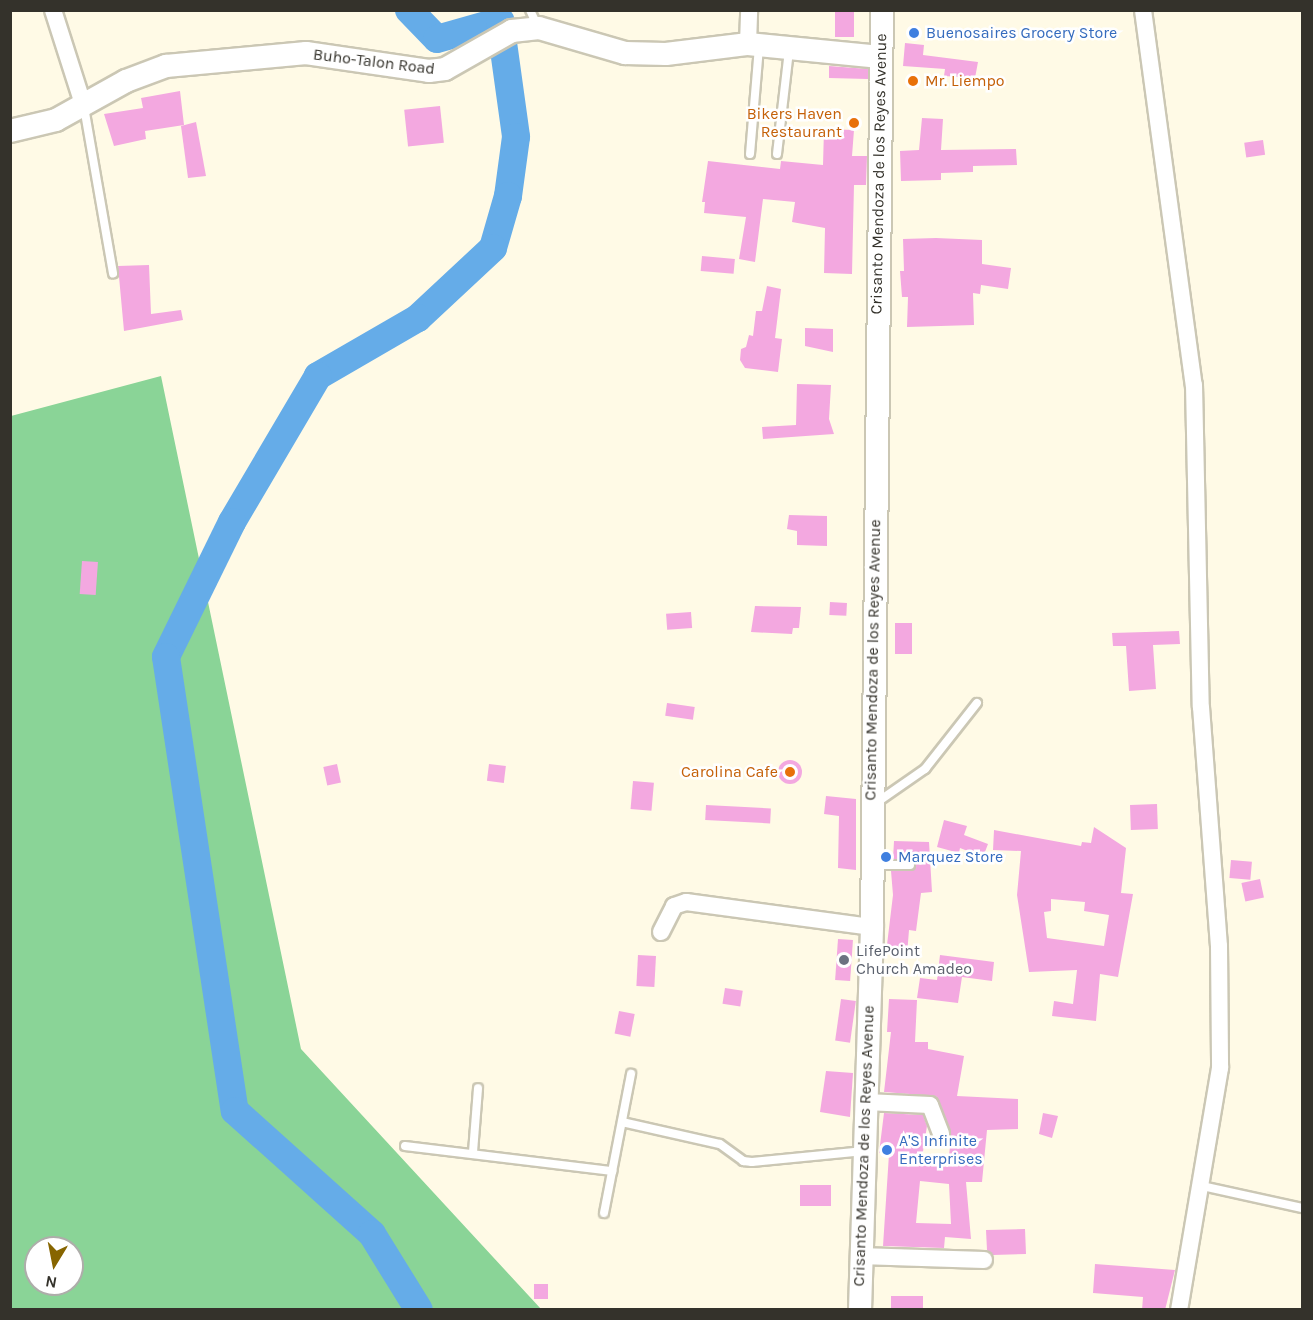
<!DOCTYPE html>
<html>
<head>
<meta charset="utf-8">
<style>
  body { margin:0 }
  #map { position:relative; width:1313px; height:1320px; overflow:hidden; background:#fffae6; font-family:Karla,sans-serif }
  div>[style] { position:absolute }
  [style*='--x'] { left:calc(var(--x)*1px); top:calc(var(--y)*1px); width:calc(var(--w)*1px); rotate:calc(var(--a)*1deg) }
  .forest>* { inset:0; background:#8ad497 }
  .river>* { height:28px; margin:-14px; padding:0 14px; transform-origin:14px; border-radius:14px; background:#65ace8 }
  .building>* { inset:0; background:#f3a8e0; transform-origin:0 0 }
  .round { border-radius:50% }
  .roads { filter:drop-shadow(2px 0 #cbc7b4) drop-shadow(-2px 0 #cbc7b4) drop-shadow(0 2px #cbc7b4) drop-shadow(0 -2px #cbc7b4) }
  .lane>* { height:8px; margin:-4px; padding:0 4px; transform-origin:4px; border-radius:4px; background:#fff }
  .street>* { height:16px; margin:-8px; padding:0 8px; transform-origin:8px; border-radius:8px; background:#fff }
  .secondary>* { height:22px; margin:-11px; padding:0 11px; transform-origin:11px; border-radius:11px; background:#fff }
  .dots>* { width:16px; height:16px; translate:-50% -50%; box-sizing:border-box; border:3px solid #fff; border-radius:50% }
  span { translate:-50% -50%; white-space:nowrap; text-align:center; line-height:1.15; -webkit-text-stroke:5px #fff; paint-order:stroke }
  .shop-label { font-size:16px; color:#366cbe }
  .left { translate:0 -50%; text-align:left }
  .street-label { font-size:16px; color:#34322b }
  .food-label { font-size:16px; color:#c56008 }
  .right { translate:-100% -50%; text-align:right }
  .worship-label { font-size:16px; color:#5b616d }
  .frame { position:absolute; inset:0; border:12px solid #34322b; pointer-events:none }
  .north { position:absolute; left:24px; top:1236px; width:60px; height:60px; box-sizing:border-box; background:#fff; border:2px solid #aeadaa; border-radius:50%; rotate:190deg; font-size:16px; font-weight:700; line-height:24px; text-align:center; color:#34322b }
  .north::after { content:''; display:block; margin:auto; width:21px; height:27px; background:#876500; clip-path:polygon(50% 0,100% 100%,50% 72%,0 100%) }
</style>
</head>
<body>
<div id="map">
  <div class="forest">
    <div style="clip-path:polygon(evenodd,161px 376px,301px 1049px,541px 1309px,11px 1310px,11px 416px,161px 376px,36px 1248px,72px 1248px,72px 1284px,36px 1284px,36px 1248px)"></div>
  </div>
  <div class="river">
    <div style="--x:409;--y:10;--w:40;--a:46"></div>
    <div style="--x:437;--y:39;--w:66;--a:-15.9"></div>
    <div style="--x:500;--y:21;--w:117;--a:82.1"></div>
    <div style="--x:516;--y:137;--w:60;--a:97.7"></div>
    <div style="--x:508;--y:196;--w:54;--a:106.1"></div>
    <div style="--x:493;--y:248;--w:103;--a:137"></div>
    <div style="--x:418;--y:318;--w:116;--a:149.9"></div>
    <div style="--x:318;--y:376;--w:169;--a:120.5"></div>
    <div style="--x:232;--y:522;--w:150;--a:116.1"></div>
    <div style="--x:166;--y:657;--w:459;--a:81.4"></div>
    <div style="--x:235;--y:1111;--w:184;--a:41.9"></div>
    <div style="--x:372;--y:1234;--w:89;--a:58.3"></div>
  </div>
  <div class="building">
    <div style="left:835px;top:10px;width:19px;height:27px"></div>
    <div style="clip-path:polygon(905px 43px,924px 45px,923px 55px,978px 62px,975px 78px,944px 76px,945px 69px,903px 66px)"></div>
    <div style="clip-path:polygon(829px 66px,868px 69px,868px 79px,829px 78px)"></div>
    <div style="clip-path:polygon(180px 91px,184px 125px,145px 131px,146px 139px,114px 146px,104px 114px,143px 108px,141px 98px)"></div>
    <div style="left:440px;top:106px;width:37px;height:36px;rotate:84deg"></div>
    <div style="clip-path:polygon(922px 118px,943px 119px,941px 150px,1016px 149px,1017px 165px,973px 166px,973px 172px,941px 173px,941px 180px,901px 181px,900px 151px,919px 150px)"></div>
    <div style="clip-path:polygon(196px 122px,206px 176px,188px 178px,181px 126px)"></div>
    <div style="clip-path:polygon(824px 129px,854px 130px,852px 156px,867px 156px,866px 185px,854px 185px,852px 274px,824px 273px,825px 228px,792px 222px,795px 202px,763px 199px,755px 262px,739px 259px,746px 217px,704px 213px,705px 202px,702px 202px,708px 161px,780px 169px,781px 161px,823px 165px)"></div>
    <div style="left:1263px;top:140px;width:15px;height:19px;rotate:82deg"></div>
    <div style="clip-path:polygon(936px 238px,982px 240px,982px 264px,1011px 268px,1008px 289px,981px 285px,980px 294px,973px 293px,974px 325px,907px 327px,908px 297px,902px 297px,900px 271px,904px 271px,903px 239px)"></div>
    <div style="left:702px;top:256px;width:33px;height:15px;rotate:5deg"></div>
    <div style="clip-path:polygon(149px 265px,151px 314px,181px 310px,183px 320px,124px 331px,118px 266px)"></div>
    <div style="clip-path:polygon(767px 286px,781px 289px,775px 338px,782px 339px,778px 372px,745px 368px,740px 360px,741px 349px,746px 347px,749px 335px,753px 336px,756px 311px,762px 311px)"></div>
    <div style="clip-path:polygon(805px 328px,833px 329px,833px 352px,805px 346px)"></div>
    <div style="clip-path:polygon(797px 384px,831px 385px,829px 419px,834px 434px,763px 439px,762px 427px,796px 425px)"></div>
    <div style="clip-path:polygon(789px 515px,827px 516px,827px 546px,797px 545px,797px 531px,787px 529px)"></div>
    <div style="left:82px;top:561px;width:16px;height:33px;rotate:4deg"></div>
    <div style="left:830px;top:602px;width:17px;height:13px;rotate:3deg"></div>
    <div style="clip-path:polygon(755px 606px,801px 607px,799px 628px,793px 628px,792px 634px,751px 632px)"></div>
    <div style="left:691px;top:612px;width:16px;height:25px;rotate:86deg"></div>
    <div style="left:895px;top:623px;width:17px;height:31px"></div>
    <div style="clip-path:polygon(1179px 631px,1180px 644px,1153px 645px,1156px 689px,1129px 691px,1126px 646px,1113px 646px,1112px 633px)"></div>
    <div style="left:667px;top:703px;width:28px;height:13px;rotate:8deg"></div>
    <div class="round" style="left:778px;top:760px;width:24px;height:24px"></div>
    <div style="left:337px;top:764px;width:19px;height:14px;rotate:78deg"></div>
    <div style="left:489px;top:764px;width:17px;height:17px;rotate:7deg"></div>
    <div style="left:633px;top:781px;width:21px;height:28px;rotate:5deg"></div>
    <div style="clip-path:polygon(826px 796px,856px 799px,856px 870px,838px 868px,839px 816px,824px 814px)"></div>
    <div style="left:1157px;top:804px;width:25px;height:27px;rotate:88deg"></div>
    <div style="left:706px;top:805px;width:65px;height:15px;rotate:3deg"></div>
    <div style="clip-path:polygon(944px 820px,967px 826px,964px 835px,988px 844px,983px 857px,960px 848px,959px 853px,937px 847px)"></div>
    <div style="clip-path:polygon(evenodd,1094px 827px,1126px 848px,1121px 893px,1133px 894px,1118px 977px,1100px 974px,1096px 1021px,1052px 1016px,1054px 1001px,1073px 1004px,1077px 970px,1029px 972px,1017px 895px,1021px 851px,993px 850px,994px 830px,1081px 846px,1082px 842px,1091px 843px,1094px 827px,1051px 899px,1085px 902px,1084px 911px,1109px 915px,1104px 946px,1047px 938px,1044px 912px,1051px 911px,1051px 899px)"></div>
    <div style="clip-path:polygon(894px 841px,929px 842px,932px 892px,921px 893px,916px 931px,909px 930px,907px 955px,886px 953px,893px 895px,891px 871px,911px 871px,916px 866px,913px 859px,893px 859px)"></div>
    <div style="left:1231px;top:860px;width:21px;height:18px;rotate:5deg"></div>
    <div style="left:1260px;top:879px;width:19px;height:19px;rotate:78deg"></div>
    <div style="left:838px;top:939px;width:15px;height:41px;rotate:4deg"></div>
    <div style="left:638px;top:955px;width:18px;height:31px;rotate:3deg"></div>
    <div style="clip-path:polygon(940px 955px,994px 962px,992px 981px,962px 977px,958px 1003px,917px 998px,920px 978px,937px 980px)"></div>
    <div style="left:725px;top:988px;width:18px;height:16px;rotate:9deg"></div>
    <div style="left:841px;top:999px;width:15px;height:42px;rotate:8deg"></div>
    <div style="clip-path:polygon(evenodd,889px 999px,917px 1000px,915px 1042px,928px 1042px,928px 1049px,964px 1056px,957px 1096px,1018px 1099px,1018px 1129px,987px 1130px,982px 1182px,966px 1182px,971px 1239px,945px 1237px,944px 1248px,883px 1246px,889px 1154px,879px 1153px,884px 1113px,923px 1115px,927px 1126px,921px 1164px,948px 1167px,951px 1135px,936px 1096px,884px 1092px,891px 1032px,887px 1032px,889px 999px,920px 1181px,949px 1184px,951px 1224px,916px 1223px,920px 1181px)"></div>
    <div style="left:619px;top:1011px;width:16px;height:23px;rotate:11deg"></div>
    <div style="clip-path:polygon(826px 1071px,853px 1073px,850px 1117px,820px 1112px)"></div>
    <div style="clip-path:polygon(1043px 1113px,1058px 1116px,1052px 1138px,1039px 1134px)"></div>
    <div style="left:800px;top:1185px;width:31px;height:21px"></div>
    <div style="clip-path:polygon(1025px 1229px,1026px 1254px,993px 1255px,987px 1250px,986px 1230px)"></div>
    <div style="clip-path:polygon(1095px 1264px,1175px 1270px,1165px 1310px,1142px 1310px,1143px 1297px,1093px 1293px)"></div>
    <div style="left:534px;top:1284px;width:14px;height:15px"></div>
    <div style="left:891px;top:1296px;width:32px;height:14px"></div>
  </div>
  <div class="roads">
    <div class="lane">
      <div style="--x:530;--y:10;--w:19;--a:65"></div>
      <div style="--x:84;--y:107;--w:169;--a:80.1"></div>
      <div style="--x:750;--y:154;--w:107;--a:-85.2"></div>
      <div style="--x:777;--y:154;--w:105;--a:-83.4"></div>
      <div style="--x:876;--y:803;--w:60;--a:-34.8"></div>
      <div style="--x:925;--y:769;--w:84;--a:-51.8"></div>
      <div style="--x:875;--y:865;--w:35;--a:0"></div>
      <div style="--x:622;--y:1122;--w:100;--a:12.7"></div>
      <div style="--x:720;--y:1144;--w:29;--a:36"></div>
      <div style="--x:743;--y:1161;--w:9;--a:6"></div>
      <div style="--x:752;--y:1162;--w:113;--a:-5.6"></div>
      <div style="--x:405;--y:1146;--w:209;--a:6.9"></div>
      <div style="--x:473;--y:1152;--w:64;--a:-85.5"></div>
      <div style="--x:1202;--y:1186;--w:102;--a:12.4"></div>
      <div style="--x:604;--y:1213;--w:142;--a:-79"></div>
    </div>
    <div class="street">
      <div style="--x:53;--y:10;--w:99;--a:72.3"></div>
      <div style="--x:1143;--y:10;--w:378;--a:82.3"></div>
      <div style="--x:1194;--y:385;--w:322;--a:88.8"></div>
      <div style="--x:1201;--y:707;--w:240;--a:85.7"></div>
      <div style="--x:1219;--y:946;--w:122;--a:89.5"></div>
      <div style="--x:1220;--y:1068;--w:245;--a:99.6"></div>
      <div style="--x:748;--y:44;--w:34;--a:-88"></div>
      <div style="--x:661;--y:932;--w:29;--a:-63"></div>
      <div style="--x:674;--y:906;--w:13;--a:-18"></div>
      <div style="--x:686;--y:902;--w:188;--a:7.7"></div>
      <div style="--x:866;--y:1102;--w:64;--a:2.7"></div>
      <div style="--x:930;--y:1105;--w:31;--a:69"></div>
      <div style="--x:860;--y:1256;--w:124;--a:1.8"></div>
    </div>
    <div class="secondary">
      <div style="--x:10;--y:131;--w:47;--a:-13.4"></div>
      <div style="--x:56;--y:120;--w:80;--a:-29.1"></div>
      <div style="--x:126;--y:81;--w:43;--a:-20.6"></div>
      <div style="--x:166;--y:66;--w:141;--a:-5.3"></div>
      <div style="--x:306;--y:53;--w:124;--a:8.3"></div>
      <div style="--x:429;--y:71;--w:16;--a:-7"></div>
      <div style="--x:445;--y:69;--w:77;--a:-29.6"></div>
      <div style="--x:512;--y:31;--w:27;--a:-6"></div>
      <div style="--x:539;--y:28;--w:90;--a:16.2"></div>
      <div style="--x:625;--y:53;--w:41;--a:1.4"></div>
      <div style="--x:666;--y:54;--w:83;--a:-7"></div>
      <div style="--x:748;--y:44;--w:133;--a:5.6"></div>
      <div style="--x:860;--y:1310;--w:383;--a:-88.2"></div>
      <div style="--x:872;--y:927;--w:917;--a:-89.38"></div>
    </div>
  </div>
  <div class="dots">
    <div style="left:914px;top:33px;background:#3f7fe0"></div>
    <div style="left:913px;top:81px;background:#e8710a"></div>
    <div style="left:854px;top:123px;background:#e8710a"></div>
    <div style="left:790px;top:772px;background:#e8710a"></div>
    <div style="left:886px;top:857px;background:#3f7fe0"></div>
    <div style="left:844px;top:960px;background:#6b7280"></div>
    <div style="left:887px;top:1150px;background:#3f7fe0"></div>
  </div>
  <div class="shop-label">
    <span class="left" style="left:926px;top:33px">Buenosaires Grocery Store</span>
    <span class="left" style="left:898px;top:857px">Marquez Store</span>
    <span class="left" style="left:899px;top:1150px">A'S Infinite<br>Enterprises</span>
  </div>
  <div class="street-label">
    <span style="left:374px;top:62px;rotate:7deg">Buho-Talon Road</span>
    <span style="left:879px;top:174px;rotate:-89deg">Crisanto Mendoza de los Reyes Avenue</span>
    <span style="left:873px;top:660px;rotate:-89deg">Crisanto Mendoza de los Reyes Avenue</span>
    <span style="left:864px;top:1146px;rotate:-88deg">Crisanto Mendoza de los Reyes Avenue</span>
  </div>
  <div class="food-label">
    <span class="left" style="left:925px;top:81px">Mr. Liempo</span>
    <span class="right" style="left:842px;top:123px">Bikers Haven<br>Restaurant</span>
    <span class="right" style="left:778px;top:772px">Carolina Cafe</span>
  </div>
  <div class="worship-label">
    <span class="left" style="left:856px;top:960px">LifePoint<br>Church Amadeo</span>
  </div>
  <div class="frame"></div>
  <div class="north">N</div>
</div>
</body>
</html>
